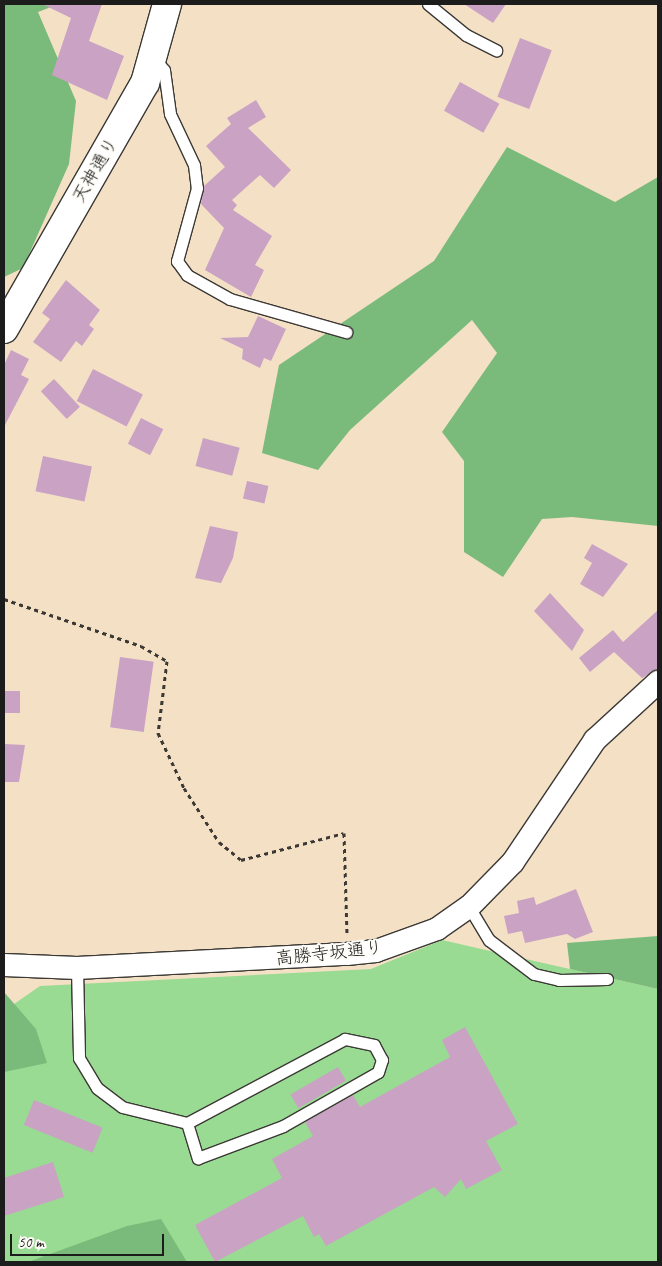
<!DOCTYPE html>
<html>
<head>
<meta charset="utf-8">
<style>
  body { margin:0 }
  #map { position:relative; width:662px; height:1266px; overflow:hidden; background:#f4e0c5; font-family:Caveat,"Klee One",sans-serif }
  div>[style] { position:absolute }
  [style*='--x'] { left:calc(var(--x)*1px); top:calc(var(--y)*1px); width:calc(var(--w)*1px); rotate:calc(var(--a)*1deg) }
  .green>* { inset:0; background:#99db92 }
  .forest>* { inset:0; background:#7abb7c }
  .building>* { inset:0; background:#c9a2c4; transform-origin:0 0 }
  .path>* { height:3px; margin-top:-1.5px; transform-origin:0; background:repeating-linear-gradient(90deg,#3c3935 0 4px,transparent 0 8px) }
  .roads { filter:drop-shadow(1px 0 #3c3935) drop-shadow(-1px 0 #3c3935) drop-shadow(0 1px #3c3935) drop-shadow(0 -1px #3c3935) }
  .lane>* { height:11px; margin:-5.5px; padding:0 5.5px; transform-origin:5.5px; border-radius:5.5px; background:#fff }
  .street>* { height:22px; margin:-11px; padding:0 11px; transform-origin:11px; border-radius:11px; background:#fff }
  .secondary>* { height:28px; margin:-14px; padding:0 14px; transform-origin:14px; border-radius:14px; background:#fff }
  span { translate:-50% -50%; white-space:nowrap; text-align:center; line-height:1.15; -webkit-text-stroke:4px #fdfcf7; paint-order:stroke }
  .street-label { font-size:18px; color:#1c1c1c }
  .frame { position:absolute; inset:0; border:5px solid #1c1c1c; pointer-events:none }
  .scale { position:absolute; left:10px; top:1234px; width:154px; height:22px; box-sizing:border-box; border:2px solid #1c1c1c; border-top:0; padding-left:6px; font-size:15px; line-height:18px; white-space:nowrap; color:#1c1c1c; -webkit-text-stroke:4px #fdfcf7; paint-order:stroke }
</style>
</head>
<body>
<div id="map">
  <div class="green">
    <div style="clip-path:polygon(442px 940px,658px 989px,658px 1262px,4px 1262px,4px 1011px,40px 986px,371px 969px)"></div>
  </div>
  <div class="forest">
    <div style="clip-path:polygon(4px 4px,59px 4px,38px 12px,76px 101px,69px 164px,23px 268px,4px 277px)"></div>
    <div style="clip-path:polygon(507px 147px,615px 202px,658px 177px,658px 526px,572px 517px,542px 519px,503px 577px,464px 552px,464px 461px,442px 432px,497px 353px,472px 320px,350px 430px,318px 470px,262px 453px,279px 365px,434px 261px)"></div>
    <div style="clip-path:polygon(658px 936px,658px 989px,570px 969px,567px 943px)"></div>
    <div style="clip-path:polygon(4px 992px,36px 1029px,47px 1063px,4px 1072px)"></div>
    <div style="clip-path:polygon(161px 1219px,187px 1262px,28px 1262px,127px 1226px)"></div>
  </div>
  <div class="building">
    <div style="clip-path:polygon(42px 4px,102px 4px,89px 41px,124px 56px,107px 100px,52px 75px,71px 18px)"></div>
    <div style="clip-path:polygon(464px 4px,506px 4px,493px 23px)"></div>
    <div style="left:520px;top:38px;width:34px;height:63px;rotate:21deg"></div>
    <div style="left:460px;top:82px;width:45px;height:33px;rotate:29deg"></div>
    <div style="clip-path:polygon(256px 100px,266px 117px,248px 128px,291px 170px,274px 188px,260px 175px,232px 200px,237px 205px,233px 210px,272px 236px,255px 265px,264px 270px,251px 297px,205px 270px,224px 228px,201px 204px,204px 186px,225px 167px,206px 146px,231px 124px,227px 118px)"></div>
    <div style="clip-path:polygon(66px 280px,100px 310px,89px 325px,94px 329px,82px 346px,76px 341px,61px 362px,33px 342px,50px 319px,42px 313px)"></div>
    <div style="clip-path:polygon(258px 316px,286px 329px,271px 361px,264px 358px,260px 368px,242px 359px,243px 349px,220px 338px,248px 337px)"></div>
    <div style="clip-path:polygon(11px 350px,29px 359px,21px 375px,29px 379px,4px 427px,4px 365px)"></div>
    <div style="left:93px;top:369px;width:56px;height:36px;rotate:27deg"></div>
    <div style="left:54px;top:379px;width:38px;height:18px;rotate:47deg"></div>
    <div style="left:141px;top:418px;width:25px;height:29px;rotate:27deg"></div>
    <div style="left:203px;top:438px;width:38px;height:29px;rotate:15deg"></div>
    <div style="left:43px;top:456px;width:50px;height:36px;rotate:12deg"></div>
    <div style="left:247px;top:481px;width:22px;height:18px;rotate:13deg"></div>
    <div style="clip-path:polygon(210px 526px,238px 532px,233px 558px,221px 583px,195px 578px)"></div>
    <div style="clip-path:polygon(592px 544px,628px 564px,603px 597px,580px 584px,592px 563px,584px 558px)"></div>
    <div style="clip-path:polygon(550px 593px,584px 630px,572px 651px,534px 611px)"></div>
    <div style="clip-path:polygon(658px 610px,658px 669px,642px 678px,614px 652px,590px 672px,579px 658px,613px 630px,623px 642px)"></div>
    <div style="left:120px;top:657px;width:34px;height:71px;rotate:8deg"></div>
    <div style="left:4px;top:691px;width:16px;height:22px"></div>
    <div style="clip-path:polygon(4px 744px,25px 745px,19px 782px,4px 782px)"></div>
    <div style="clip-path:polygon(576px 889px,593px 932px,575px 939px,567px 934px,525px 943px,522px 931px,508px 934px,504px 916px,519px 913px,517px 901px,534px 897px,536px 905px)"></div>
    <div style="clip-path:polygon(465px 1027px,518px 1124px,486px 1141px,502px 1170px,466px 1189px,461px 1179px,445px 1197px,434px 1187px,326px 1246px,319px 1234px,314px 1237px,303px 1216px,215px 1262px,195px 1225px,282px 1178px,272px 1159px,313px 1136px,305px 1122px,353px 1095px,360px 1107px,450px 1057px,442px 1040px)"></div>
    <div style="left:338px;top:1067px;width:16px;height:55px;rotate:60deg"></div>
    <div style="left:34px;top:1100px;width:74px;height:27px;rotate:22deg"></div>
    <div style="clip-path:polygon(53px 1162px,64px 1197px,4px 1216px,4px 1178px)"></div>
  </div>
  <div class="path">
    <div style="--x:4;--y:599;--w:145;--a:18.9"></div>
    <div style="--x:141;--y:646;--w:30;--a:30"></div>
    <div style="--x:167;--y:661;--w:73;--a:97.1"></div>
    <div style="--x:158;--y:733;--w:61;--a:64.7"></div>
    <div style="--x:184;--y:788;--w:64;--a:57.1"></div>
    <div style="--x:219;--y:842;--w:28;--a:39"></div>
    <div style="--x:241;--y:860;--w:106;--a:-14.7"></div>
    <div style="--x:344;--y:833;--w:100;--a:88.3"></div>
  </div>
  <div class="roads">
    <div class="lane">
      <div style="--x:428;--y:4;--w:49;--a:39.2"></div>
      <div style="--x:466;--y:35;--w:34;--a:27"></div>
      <div style="--x:155;--y:59;--w:14;--a:51"></div>
      <div style="--x:164;--y:70;--w:44;--a:82.2"></div>
      <div style="--x:170;--y:114;--w:56;--a:64.8"></div>
      <div style="--x:194;--y:165;--w:23;--a:83"></div>
      <div style="--x:197;--y:188;--w:76;--a:105.3"></div>
      <div style="--x:177;--y:261;--w:17;--a:54"></div>
      <div style="--x:187;--y:275;--w:49;--a:29.2"></div>
      <div style="--x:230;--y:299;--w:121;--a:15.9"></div>
      <div style="--x:469;--y:907;--w:39;--a:59"></div>
      <div style="--x:489;--y:940;--w:56;--a:37.1"></div>
      <div style="--x:534;--y:974;--w:26;--a:13"></div>
      <div style="--x:559;--y:980;--w:48;--a:-1.2"></div>
      <div style="--x:77;--y:968;--w:90;--a:88.7"></div>
      <div style="--x:79;--y:1058;--w:35;--a:59"></div>
      <div style="--x:97;--y:1088;--w:31;--a:37"></div>
      <div style="--x:122;--y:1107;--w:67;--a:13.8"></div>
      <div style="--x:187;--y:1123;--w:37;--a:73"></div>
      <div style="--x:198;--y:1158;--w:91;--a:-20.6"></div>
      <div style="--x:283;--y:1126;--w:109;--a:-29.6"></div>
      <div style="--x:378;--y:1072;--w:13;--a:-72"></div>
      <div style="--x:382;--y:1060;--w:17;--a:-118"></div>
      <div style="--x:374;--y:1045;--w:30;--a:-168"></div>
      <div style="--x:345;--y:1039;--w:179;--a:152"></div>
    </div>
    <div class="street">
      <div style="--x:4;--y:965;--w:73;--a:2.4"></div>
      <div style="--x:77;--y:968;--w:270;--a:-3"></div>
      <div style="--x:347;--y:954;--w:29;--a:-6"></div>
      <div style="--x:376;--y:951;--w:65;--a:-19.8"></div>
      <div style="--x:437;--y:929;--w:39;--a:-35"></div>
      <div style="--x:469;--y:907;--w:63;--a:-45.6"></div>
      <div style="--x:513;--y:862;--w:147;--a:-56.1"></div>
      <div style="--x:595;--y:740;--w:86;--a:-42.6"></div>
    </div>
    <div class="secondary">
      <div style="--x:4;--y:329;--w:284;--a:-60.2"></div>
      <div style="--x:145;--y:83;--w:82;--a:-74.4"></div>
    </div>
  </div>
  <div class="street-label">
    <span style="left:95px;top:170px;rotate:-60deg">天神通り</span>
    <span style="left:329px;top:953px;rotate:-6deg">高勝寺坂通り</span>
  </div>
  <div class="frame"></div>
  <div class="scale">50 m</div>
</div>
</body>
</html>
